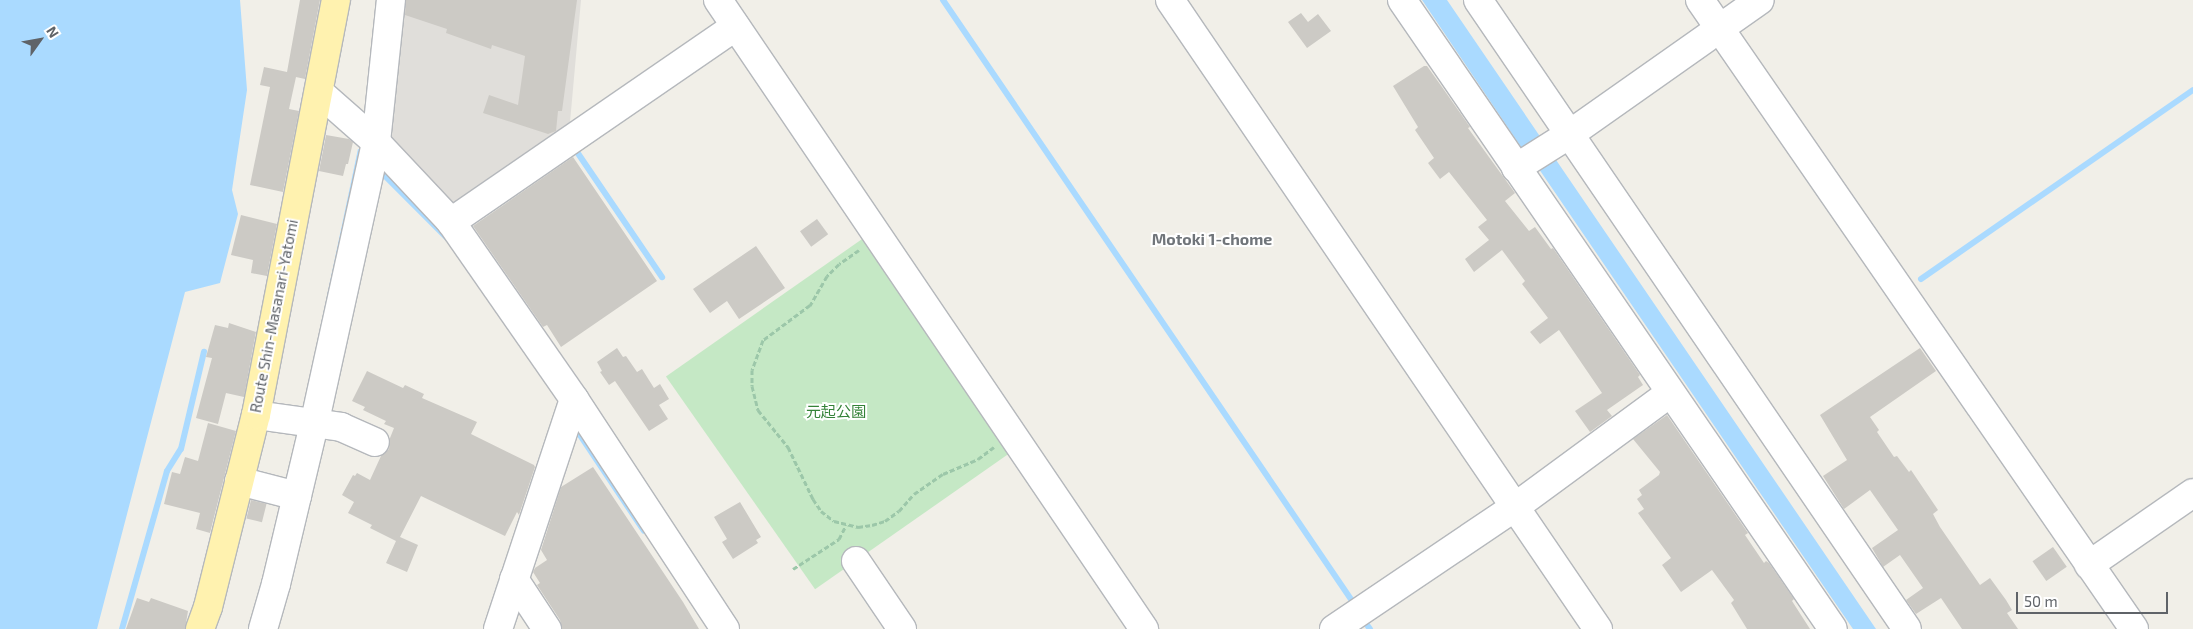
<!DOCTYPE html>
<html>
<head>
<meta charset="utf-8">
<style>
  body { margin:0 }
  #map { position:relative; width:2193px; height:629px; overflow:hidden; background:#f1efe8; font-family:"Exo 2","Noto Sans JP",sans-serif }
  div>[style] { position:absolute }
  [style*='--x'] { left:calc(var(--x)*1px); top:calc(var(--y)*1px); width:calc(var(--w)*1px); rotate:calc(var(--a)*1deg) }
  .industrial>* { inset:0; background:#e0deda }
  .green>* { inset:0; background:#c5e8c5; transform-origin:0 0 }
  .water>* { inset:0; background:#aadaff }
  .stream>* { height:6px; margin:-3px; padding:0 3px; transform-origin:3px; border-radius:3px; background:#aadaff }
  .building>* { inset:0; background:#cccac5; transform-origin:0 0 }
  .path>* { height:3px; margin-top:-1.5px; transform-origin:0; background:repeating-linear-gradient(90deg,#9cc7a9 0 5px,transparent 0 7.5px) }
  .roads { filter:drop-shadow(1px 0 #b5b8bc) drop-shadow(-1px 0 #b5b8bc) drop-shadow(0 1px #b5b8bc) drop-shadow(0 -1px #b5b8bc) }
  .minor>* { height:28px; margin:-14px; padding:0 14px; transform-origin:14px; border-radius:14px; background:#fff }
  .major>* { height:28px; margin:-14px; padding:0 14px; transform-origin:14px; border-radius:14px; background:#fff2af }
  span { translate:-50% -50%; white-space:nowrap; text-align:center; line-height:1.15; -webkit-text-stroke:4px #fff; paint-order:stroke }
  .street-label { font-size:15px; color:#5f6368 }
  .park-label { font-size:15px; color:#348238 }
  .neighbourhood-label { font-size:16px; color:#70757a; font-weight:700 }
  .north { position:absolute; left:15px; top:15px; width:50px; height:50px; -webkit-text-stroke:4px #fff; paint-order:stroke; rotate:58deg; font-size:14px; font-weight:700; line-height:20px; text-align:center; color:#5f6368 }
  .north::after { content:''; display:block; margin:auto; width:18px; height:22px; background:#5f6368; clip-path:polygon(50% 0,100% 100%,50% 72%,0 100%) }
  .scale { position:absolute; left:2016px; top:592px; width:152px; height:22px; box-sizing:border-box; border:2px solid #5f6368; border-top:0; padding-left:6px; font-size:15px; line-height:18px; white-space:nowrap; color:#5f6368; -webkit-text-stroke:4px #fff; paint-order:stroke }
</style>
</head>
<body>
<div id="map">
  <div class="industrial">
    <div style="clip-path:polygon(397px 0,581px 0,570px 122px,460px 204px,449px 205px,381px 136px)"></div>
  </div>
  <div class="green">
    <div style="left:865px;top:237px;width:260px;height:243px;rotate:55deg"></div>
  </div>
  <div class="water">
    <div style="clip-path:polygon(0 0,240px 0,247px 90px,232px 190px,238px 214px,220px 283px,185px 292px,97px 629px,0 629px)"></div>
    <div style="clip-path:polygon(1422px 0,1447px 0,1876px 629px,1853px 629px,1541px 172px,1523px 150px)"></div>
    <div style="clip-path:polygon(358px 149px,363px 150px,308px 415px,302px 414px)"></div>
  </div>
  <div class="stream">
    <div style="--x:943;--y:0;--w:732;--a:55.75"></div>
    <div style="--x:572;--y:151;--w:4;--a:-34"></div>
    <div style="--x:575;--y:149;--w:155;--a:55.8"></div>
    <div style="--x:380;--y:171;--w:95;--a:45"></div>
    <div style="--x:1921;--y:279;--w:331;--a:-34.8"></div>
    <div style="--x:580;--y:435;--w:115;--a:56.3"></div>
    <div style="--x:122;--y:629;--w:164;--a:-74.1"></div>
    <div style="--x:167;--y:471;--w:26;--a:-58"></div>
    <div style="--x:181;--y:449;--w:100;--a:-76.7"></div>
    <div style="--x:1370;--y:629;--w:9;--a:-126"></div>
    <div style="--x:1365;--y:622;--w:6;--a:-31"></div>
  </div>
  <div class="building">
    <div style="clip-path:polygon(300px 0,320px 0,305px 79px,296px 77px,289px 109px,299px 111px,283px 192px,250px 185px,270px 87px,260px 85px,264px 67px,287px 72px)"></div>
    <div style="clip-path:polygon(406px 0,577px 0,562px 111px,558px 111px,556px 131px,548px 134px,483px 113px,489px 95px,518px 105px,525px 56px,492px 45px,491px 49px,446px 33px,447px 29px,405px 15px)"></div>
    <div style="clip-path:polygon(1301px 13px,1308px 22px,1318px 14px,1331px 31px,1307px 48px,1288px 22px)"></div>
    <div style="clip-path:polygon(1424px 66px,1427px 66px,1442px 87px,1470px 127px,1468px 128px,1515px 193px,1505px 201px,1529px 231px,1535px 227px,1551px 249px,1553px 248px,1640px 375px,1638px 377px,1643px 385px,1607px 410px,1612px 416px,1590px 432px,1575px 411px,1602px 393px,1559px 330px,1540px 344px,1530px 332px,1548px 318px,1522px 284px,1525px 281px,1502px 250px,1474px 272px,1465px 259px,1489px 240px,1478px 227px,1487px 220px,1449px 172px,1440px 179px,1428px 163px,1434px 158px,1415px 130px,1418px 127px,1393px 86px)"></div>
    <div style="clip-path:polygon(326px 135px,349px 139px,353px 142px,348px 164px,346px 164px,343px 176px,319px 171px)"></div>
    <div style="clip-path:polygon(573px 157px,657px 281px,561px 347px,547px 325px,543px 327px,473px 226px)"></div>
    <div style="clip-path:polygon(241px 215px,277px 224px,267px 276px,251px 273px,253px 260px,231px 255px)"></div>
    <div style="left:817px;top:219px;width:19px;height:21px;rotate:54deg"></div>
    <div style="clip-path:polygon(756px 246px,785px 288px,739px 319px,727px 301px,710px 313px,693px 289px)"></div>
    <div style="clip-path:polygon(229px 323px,256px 332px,244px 397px,226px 393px,218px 424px,196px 418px,212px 358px,206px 357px,215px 325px,228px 328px)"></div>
    <div style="clip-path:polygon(617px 348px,623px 357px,626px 356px,637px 372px,642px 369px,654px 388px,660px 384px,669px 399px,659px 405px,668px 419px,649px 431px,615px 381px,609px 385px,600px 372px,602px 371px,597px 362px)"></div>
    <div style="clip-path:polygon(1920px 348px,1936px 371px,1870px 417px,1879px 430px,1877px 432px,1894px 457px,1897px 456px,1909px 472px,1911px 470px,1938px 510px,1933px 514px,1940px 527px,1980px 585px,1990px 578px,2006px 600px,2012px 610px,2007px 613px,2018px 629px,1962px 629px,1941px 598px,1916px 614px,1906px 600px,1923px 588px,1900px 555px,1883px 567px,1872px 548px,1898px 530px,1870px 490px,1844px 509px,1823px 476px,1847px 460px,1820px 415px)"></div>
    <div style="clip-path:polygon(367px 371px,403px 388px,405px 385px,424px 394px,422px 398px,477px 422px,471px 434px,534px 465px,535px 467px,519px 515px,517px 512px,505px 536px,421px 496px,400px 537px,418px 545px,407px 572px,386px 563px,396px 541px,370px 528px,372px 525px,348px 513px,354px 502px,342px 495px,353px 475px,355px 476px,357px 473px,370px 480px,381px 456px,389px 449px,390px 438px,394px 428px,384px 424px,386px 421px,363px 410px,365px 407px,352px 401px)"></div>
    <div style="clip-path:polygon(1667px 415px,1748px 533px,1745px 535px,1764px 563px,1766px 561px,1769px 563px,1794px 599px,1792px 601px,1810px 629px,1747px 629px,1731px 603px,1734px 600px,1712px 570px,1681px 592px,1662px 565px,1671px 558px,1638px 513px,1644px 509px,1637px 499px,1642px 495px,1639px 490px,1659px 475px,1660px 472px,1633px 439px)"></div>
    <div style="clip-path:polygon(208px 423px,236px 431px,210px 533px,196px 529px,200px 513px,164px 504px,172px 472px,180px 474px,185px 457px,198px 461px)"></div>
    <div style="clip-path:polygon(593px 467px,683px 602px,699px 629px,562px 629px,560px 620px,537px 585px,540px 583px,533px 572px,535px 568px,547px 560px,541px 550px,561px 487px)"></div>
    <div style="left:251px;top:500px;width:16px;height:19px;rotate:14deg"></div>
    <div style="clip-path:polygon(740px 502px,761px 537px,756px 540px,758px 543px,733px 559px,722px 542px,727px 539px,714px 517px)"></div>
    <div style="left:2053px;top:547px;width:24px;height:25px;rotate:55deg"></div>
    <div style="clip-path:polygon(137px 598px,149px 602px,151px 598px,188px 611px,185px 629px,126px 629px)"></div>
  </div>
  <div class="path">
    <div style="--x:859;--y:250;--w:24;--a:145"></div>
    <div style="--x:839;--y:264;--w:17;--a:135"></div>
    <div style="--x:827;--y:276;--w:34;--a:120"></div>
    <div style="--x:810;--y:305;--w:59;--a:143.3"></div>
    <div style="--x:763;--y:340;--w:32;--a:110"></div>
    <div style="--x:752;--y:370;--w:16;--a:90"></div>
    <div style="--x:752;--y:386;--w:25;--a:76"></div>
    <div style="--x:758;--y:410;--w:48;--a:51"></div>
    <div style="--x:788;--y:447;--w:58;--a:64.3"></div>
    <div style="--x:813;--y:499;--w:14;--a:56"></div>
    <div style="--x:821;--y:511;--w:16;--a:38"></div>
    <div style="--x:834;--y:521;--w:25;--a:14"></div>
    <div style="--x:858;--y:527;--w:14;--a:-8"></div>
    <div style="--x:872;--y:525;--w:14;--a:-17"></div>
    <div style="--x:885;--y:521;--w:17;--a:-36"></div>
    <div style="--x:899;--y:511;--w:23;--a:-49"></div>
    <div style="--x:914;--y:494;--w:35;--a:-35"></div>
    <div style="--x:943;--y:474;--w:38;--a:-23"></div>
    <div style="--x:978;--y:459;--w:20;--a:-37"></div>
    <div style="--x:793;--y:569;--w:55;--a:-33.1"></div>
    <div style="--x:839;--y:539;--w:16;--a:-63"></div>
  </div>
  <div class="roads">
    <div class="minor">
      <div style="--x:718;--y:0;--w:760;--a:55.89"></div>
      <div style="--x:1170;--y:0;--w:761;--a:55.77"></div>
      <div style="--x:1402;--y:0;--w:762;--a:55.58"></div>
      <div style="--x:1478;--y:0;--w:761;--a:55.7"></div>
      <div style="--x:1700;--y:0;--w:764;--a:55.39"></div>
      <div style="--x:319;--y:92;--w:76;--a:41.3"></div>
      <div style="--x:376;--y:142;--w:110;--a:46.8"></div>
      <div style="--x:451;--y:222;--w:216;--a:55.2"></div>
      <div style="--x:574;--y:399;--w:275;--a:56.7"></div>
      <div style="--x:1516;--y:168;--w:64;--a:-32.2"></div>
      <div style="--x:1570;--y:134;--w:232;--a:-35.2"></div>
      <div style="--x:451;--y:222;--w:345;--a:-34.5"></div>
      <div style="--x:256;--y:415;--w:86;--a:8"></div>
      <div style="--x:341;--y:427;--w:37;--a:24"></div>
      <div style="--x:239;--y:481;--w:60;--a:14.5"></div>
      <div style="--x:856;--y:561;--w:82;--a:55.9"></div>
      <div style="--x:2089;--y:565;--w:126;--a:-34.7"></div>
      <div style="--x:514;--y:579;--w:60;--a:56.6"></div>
      <div style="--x:263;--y:629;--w:47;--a:-73.9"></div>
      <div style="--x:276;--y:584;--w:163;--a:-76.6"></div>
      <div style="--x:314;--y:425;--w:290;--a:-77.6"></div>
      <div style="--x:376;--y:142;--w:143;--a:-84"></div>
      <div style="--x:498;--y:629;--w:242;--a:-71.7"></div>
      <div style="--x:1334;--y:629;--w:218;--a:-34"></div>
      <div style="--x:1515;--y:507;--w:192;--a:-36.3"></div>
    </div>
    <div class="major">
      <div style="--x:200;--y:629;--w:23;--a:-70"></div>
      <div style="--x:208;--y:607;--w:198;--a:-76"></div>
      <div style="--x:256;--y:415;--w:423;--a:-79.1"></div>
    </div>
  </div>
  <div class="street-label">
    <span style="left:274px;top:316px;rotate:-79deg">Route Shin-Masanari-Yatomi</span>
  </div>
  <div class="park-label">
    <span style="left:836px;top:412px">元起公園</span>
  </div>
  <div class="neighbourhood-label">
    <span style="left:1212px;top:239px">Motoki 1-chome</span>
  </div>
  <div class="north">N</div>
  <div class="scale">50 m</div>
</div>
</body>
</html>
